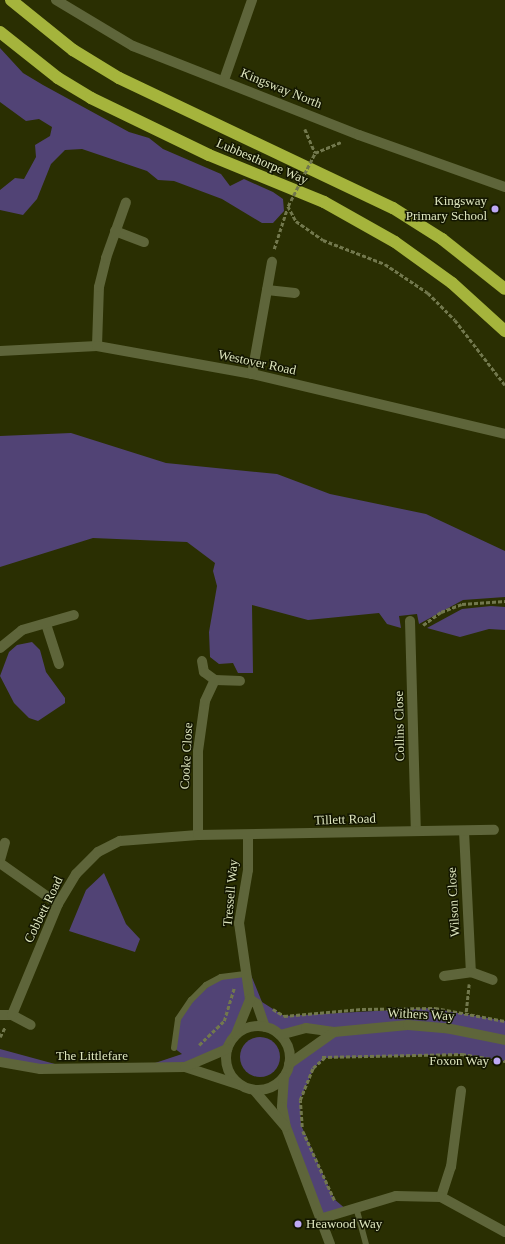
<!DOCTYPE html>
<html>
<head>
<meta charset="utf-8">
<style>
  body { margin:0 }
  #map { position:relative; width:505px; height:1244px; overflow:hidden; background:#2a2f02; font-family:Georgia,serif }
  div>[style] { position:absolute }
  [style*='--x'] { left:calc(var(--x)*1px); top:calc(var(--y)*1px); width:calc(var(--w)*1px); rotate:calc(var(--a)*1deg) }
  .green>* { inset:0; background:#514375 }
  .round { border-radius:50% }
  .path>* { height:2.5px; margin-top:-1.25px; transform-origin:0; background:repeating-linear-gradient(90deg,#72784d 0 4px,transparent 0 6px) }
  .lane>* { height:6px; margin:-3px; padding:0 3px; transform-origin:3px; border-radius:3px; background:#5e653a }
  .street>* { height:10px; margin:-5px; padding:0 5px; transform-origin:5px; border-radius:5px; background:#5e653a }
  .street>.ring { margin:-5px; padding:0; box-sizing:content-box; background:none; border:10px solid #5e653a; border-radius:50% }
  .highway>* { height:12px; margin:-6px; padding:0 6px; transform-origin:6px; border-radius:6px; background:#a5b43c }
  .path-bridge>* { height:2.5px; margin-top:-1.25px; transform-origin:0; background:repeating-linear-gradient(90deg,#72784d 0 4px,transparent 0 6px) }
  .dots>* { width:11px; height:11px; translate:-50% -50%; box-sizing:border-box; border:2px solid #131600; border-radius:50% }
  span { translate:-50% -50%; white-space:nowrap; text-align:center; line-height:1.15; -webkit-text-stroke:3px #131600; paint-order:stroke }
  .street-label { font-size:13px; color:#dee6be }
  .poi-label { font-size:13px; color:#dee6be }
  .right { translate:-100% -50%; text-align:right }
  .left { translate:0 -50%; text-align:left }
</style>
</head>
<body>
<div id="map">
  <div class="green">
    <div style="clip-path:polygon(0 48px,23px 73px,43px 85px,129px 132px,149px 138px,163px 149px,221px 174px,230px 186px,244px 179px,273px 192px,283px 199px,284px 211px,273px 223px,262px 223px,222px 199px,174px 181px,158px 180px,147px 171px,82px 149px,65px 150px,51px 164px,37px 199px,23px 215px,0 210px,0 190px,15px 178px,24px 179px,36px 157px,35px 145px,50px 136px,52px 127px,39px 119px,26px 121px,0 102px)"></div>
    <div style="clip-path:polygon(71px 433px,166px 463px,277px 474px,330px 494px,426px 514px,505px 551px,505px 597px,463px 600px,419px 624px,417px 614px,399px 616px,401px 628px,387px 624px,379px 613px,308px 620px,252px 605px,253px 673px,238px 673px,233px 663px,219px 664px,210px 657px,209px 632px,217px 586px,213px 571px,215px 563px,187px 542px,93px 538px,0 567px,0 436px)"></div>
    <div style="clip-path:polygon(491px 606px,505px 607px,505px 630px,489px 629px,460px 637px,427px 628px,462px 609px)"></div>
    <div style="clip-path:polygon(32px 642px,40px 650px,46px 672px,65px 698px,65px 703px,38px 721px,29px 718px,14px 703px,0 676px,9px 652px,17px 645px)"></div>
    <div style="clip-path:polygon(104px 873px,126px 924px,140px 939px,135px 952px,69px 931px,86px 890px)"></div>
    <div style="clip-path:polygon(251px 975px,262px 1002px,284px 1016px,430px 1008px,505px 1021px,505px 1061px,462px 1054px,324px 1058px,314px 1068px,300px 1100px,301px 1125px,334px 1199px,347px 1210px,323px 1218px,286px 1127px,284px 1077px,289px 1064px,333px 1032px,306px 1028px,280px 1035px,265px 1027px,250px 999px,227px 1049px,185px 1067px,140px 1068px,182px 1054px,174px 1048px,178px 1019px,191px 1000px,221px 977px)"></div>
    <div class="round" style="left:240px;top:1037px;width:40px;height:40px"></div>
    <div style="clip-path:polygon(0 1049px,55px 1064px,65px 1069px,0 1062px)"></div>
  </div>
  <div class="path">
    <div style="--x:305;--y:129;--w:26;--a:67"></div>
    <div style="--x:315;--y:153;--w:28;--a:-23"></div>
    <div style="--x:288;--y:206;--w:17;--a:62"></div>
    <div style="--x:296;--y:221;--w:33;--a:35"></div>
    <div style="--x:323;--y:240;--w:66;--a:21.2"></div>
    <div style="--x:385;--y:264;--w:52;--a:34"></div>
    <div style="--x:428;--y:293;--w:38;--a:45"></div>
    <div style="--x:455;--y:320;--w:82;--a:52.4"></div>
    <div style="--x:274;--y:249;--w:42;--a:-72"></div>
    <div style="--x:423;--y:625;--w:22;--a:-36"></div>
    <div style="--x:441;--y:612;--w:22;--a:-21"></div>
    <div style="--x:462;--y:604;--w:43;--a:-4"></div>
    <div style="--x:273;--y:1009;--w:13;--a:32"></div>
    <div style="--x:284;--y:1016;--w:78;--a:-5.1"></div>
    <div style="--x:362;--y:1009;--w:73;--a:-0.8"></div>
    <div style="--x:435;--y:1008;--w:71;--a:10.5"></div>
    <div style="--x:466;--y:1012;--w:28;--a:-84"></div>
    <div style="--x:0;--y:1037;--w:11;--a:-63"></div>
    <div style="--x:199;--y:1045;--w:35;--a:-44"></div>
    <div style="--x:224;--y:1021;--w:34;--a:-73"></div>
    <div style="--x:322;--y:1057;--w:140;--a:-1.2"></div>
    <div style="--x:462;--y:1054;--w:44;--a:9.2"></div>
    <div style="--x:302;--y:1127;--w:27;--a:-94"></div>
    <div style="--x:300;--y:1100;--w:35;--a:-68"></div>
    <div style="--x:313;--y:1068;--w:15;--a:-42"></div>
    <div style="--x:303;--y:1131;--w:77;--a:65.4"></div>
  </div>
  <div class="lane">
    <div style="--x:174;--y:1048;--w:29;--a:-82"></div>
    <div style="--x:178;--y:1019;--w:23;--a:-56"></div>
    <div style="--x:191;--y:1000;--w:21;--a:-45"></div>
    <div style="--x:206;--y:985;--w:17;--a:-28"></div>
    <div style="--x:221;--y:977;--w:26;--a:-7"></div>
    <div style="--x:356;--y:1207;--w:38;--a:75"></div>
  </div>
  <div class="street">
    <div style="--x:56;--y:0;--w:90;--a:30.9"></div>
    <div style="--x:133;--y:46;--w:243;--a:21.5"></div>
    <div style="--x:359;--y:135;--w:155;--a:19.6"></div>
    <div style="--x:224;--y:80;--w:85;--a:-70.7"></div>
    <div style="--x:115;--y:231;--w:31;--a:21"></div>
    <div style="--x:267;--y:290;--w:28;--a:6"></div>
    <div style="--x:97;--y:346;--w:59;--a:-88.1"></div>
    <div style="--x:99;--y:287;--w:30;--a:-76"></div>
    <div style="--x:106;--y:258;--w:59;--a:-70.3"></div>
    <div style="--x:0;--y:351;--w:97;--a:-3"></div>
    <div style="--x:97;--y:346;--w:158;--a:10.2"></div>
    <div style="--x:252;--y:374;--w:260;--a:13.3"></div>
    <div style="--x:252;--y:374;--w:114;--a:-79.9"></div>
    <div style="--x:410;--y:621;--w:209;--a:88.4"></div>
    <div style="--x:46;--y:624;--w:42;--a:72"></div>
    <div style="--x:0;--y:648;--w:28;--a:-39"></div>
    <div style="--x:22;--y:630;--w:54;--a:-16.1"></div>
    <div style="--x:202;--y:661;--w:11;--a:80"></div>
    <div style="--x:204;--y:672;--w:14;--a:36"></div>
    <div style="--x:215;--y:680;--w:25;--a:2"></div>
    <div style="--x:464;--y:831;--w:141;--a:87.2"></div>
    <div style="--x:198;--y:835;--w:84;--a:-90"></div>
    <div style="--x:198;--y:751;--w:50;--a:-82"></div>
    <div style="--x:205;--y:701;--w:23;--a:-65"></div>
    <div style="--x:248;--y:837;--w:33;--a:90"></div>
    <div style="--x:248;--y:870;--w:54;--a:99.6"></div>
    <div style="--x:239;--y:923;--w:77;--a:81.8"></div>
    <div style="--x:250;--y:999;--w:9;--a:36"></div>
    <div style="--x:257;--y:1004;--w:24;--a:71"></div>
    <div style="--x:0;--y:860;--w:18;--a:-74"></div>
    <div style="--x:0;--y:863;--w:71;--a:35.3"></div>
    <div style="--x:444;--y:976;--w:27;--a:-8"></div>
    <div style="--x:471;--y:972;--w:23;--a:20"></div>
    <div style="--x:0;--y:1015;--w:12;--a:0"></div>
    <div style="--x:12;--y:1015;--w:21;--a:28"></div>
    <div style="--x:12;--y:1015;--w:120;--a:-67.5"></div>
    <div style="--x:58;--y:904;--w:35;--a:-59"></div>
    <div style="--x:76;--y:874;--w:31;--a:-45"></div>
    <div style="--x:98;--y:852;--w:25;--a:-27"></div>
    <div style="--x:120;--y:841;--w:78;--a:-4.4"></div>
    <div style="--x:198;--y:835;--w:296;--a:-1"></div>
    <div class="ring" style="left:226px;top:1026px;width:54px;height:54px"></div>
    <div style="--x:236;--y:1034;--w:38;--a:-68"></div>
    <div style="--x:280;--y:1035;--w:27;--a:-15"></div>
    <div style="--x:306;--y:1028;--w:28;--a:8"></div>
    <div style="--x:334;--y:1032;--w:74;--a:-5.4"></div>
    <div style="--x:408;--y:1025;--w:38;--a:5"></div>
    <div style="--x:446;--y:1028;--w:60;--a:11.5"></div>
    <div style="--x:0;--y:1062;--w:41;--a:9.9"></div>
    <div style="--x:40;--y:1069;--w:145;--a:-0.8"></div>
    <div style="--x:185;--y:1067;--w:58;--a:18.1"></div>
    <div style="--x:289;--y:1064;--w:55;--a:-35.4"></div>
    <div style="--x:185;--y:1067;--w:46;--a:-23.2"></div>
    <div style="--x:284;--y:1077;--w:30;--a:94"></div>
    <div style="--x:282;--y:1107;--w:20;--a:79"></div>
    <div style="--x:286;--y:1127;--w:125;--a:69.4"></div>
    <div style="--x:254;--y:1090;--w:48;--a:49.3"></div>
    <div style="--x:441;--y:1197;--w:32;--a:-72"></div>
    <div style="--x:451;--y:1167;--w:77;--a:-82.5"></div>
    <div style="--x:323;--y:1218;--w:76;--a:-16.8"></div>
    <div style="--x:396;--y:1196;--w:45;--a:1.3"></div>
    <div style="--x:441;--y:1197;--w:73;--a:28.7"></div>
  </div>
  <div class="highway">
    <div style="--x:11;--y:0;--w:80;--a:38.9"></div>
    <div style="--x:73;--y:50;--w:54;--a:31.3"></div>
    <div style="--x:119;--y:78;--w:303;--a:25.4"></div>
    <div style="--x:393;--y:208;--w:58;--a:32.3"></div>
    <div style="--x:442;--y:239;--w:80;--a:38.4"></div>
    <div style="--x:0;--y:32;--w:74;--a:38.4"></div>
    <div style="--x:58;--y:78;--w:39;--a:31"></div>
    <div style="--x:91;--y:98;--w:131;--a:25.8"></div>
    <div style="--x:209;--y:155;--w:124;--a:22.2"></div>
    <div style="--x:324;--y:202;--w:81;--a:29.4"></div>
    <div style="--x:395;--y:242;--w:70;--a:35.7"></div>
    <div style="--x:452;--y:283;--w:72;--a:42.2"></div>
  </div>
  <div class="path-bridge">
    <div style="--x:288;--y:206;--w:59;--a:-63"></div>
  </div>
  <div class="dots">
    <div style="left:495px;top:209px;background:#bea9f5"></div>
    <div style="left:497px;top:1061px;background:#bea9f5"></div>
    <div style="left:298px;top:1224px;background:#bea9f5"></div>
  </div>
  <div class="street-label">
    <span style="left:281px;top:89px;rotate:22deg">Kingsway North</span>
    <span style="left:262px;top:162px;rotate:23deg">Lubbesthorpe Way</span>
    <span style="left:257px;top:363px;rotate:12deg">Westover Road</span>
    <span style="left:400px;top:726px;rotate:-91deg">Collins Close</span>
    <span style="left:187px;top:756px;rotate:-87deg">Cooke Close</span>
    <span style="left:345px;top:820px;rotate:-2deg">Tillett Road</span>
    <span style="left:231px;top:893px;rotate:-85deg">Tressell Way</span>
    <span style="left:454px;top:902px;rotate:-93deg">Wilson Close</span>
    <span style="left:44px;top:910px;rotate:-64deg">Cobbett Road</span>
    <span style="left:421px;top:1015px;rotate:3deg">Withers Way</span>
    <span style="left:92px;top:1056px">The Littlefare</span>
  </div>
  <div class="poi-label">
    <span class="right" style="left:487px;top:209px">Kingsway<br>Primary School</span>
    <span class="right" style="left:489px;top:1061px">Foxon Way</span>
    <span class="left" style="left:306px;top:1224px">Heawood Way</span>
  </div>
</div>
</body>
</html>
